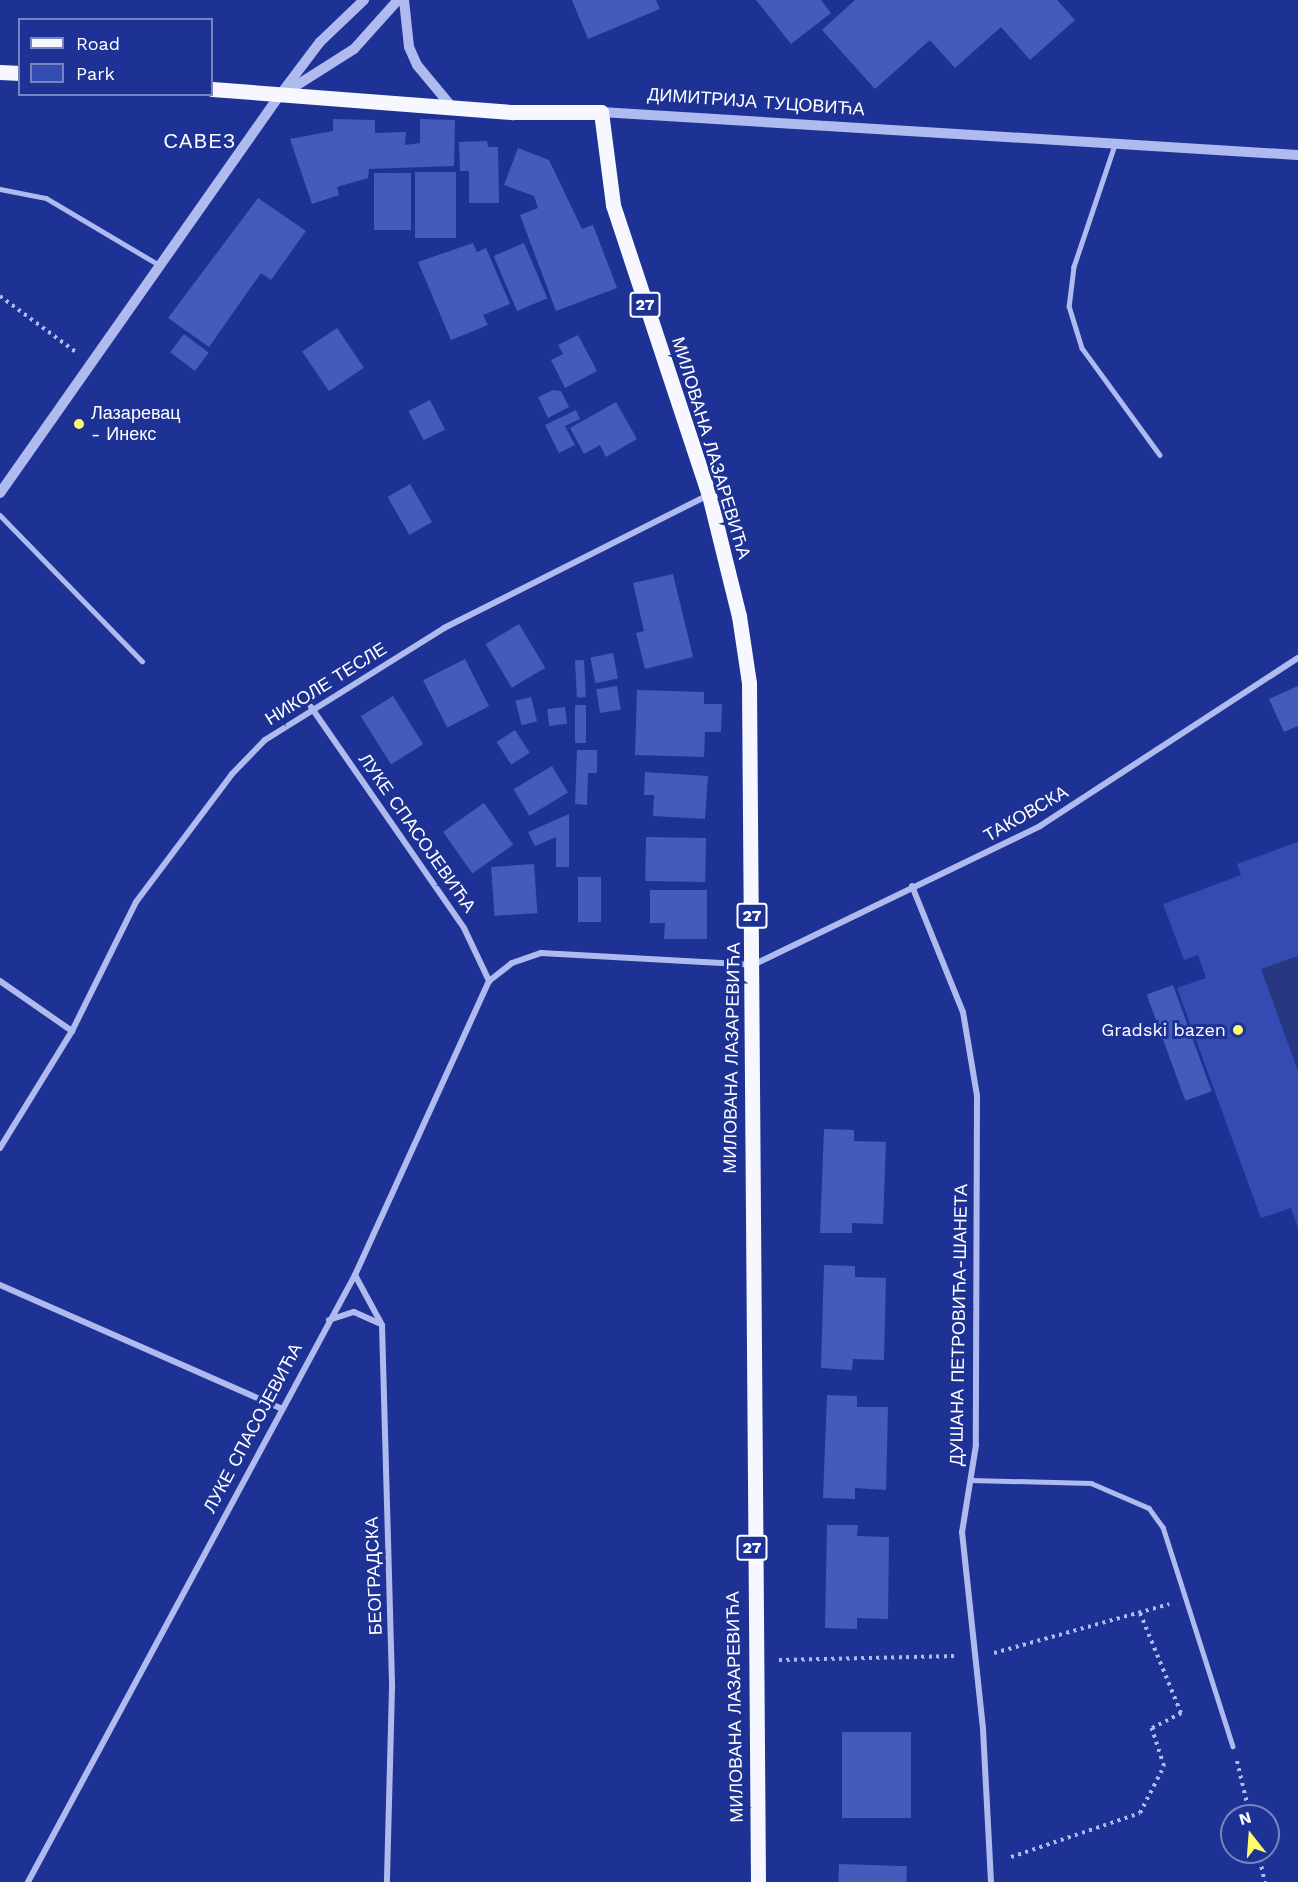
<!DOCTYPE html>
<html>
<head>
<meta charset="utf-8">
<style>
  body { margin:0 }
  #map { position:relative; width:1298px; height:1882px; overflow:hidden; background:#1d3294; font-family:"Work Sans",sans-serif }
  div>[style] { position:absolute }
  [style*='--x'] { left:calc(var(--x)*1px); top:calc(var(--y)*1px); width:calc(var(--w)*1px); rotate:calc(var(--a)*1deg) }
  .green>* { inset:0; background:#344cb2 }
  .water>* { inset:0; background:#273782 }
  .building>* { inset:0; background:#455bba; transform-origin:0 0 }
  .path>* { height:4px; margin-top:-2px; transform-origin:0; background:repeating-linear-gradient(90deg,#afbbef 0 3px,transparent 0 7.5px) }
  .service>* { height:4.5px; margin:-2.25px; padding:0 2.25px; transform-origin:2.25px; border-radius:2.25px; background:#afbbef }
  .minor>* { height:6px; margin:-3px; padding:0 3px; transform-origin:3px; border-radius:3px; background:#afbbef }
  .tertiary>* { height:10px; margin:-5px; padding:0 5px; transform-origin:5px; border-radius:5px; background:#afbbef }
  .primary>* { height:15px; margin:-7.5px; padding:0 7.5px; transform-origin:7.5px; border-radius:7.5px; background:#f6f7ff }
  .dots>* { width:16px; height:16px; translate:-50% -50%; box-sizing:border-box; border:3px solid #1d3294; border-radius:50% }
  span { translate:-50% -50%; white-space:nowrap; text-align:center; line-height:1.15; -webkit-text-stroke:6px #1d3294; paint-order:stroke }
  .shield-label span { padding:2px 4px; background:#1d3294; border:2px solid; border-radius:4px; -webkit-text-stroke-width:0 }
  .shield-label { font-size:16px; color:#fff; font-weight:700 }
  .street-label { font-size:18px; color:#fff }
  .poi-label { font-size:18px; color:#fff }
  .left { translate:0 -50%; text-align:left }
  .right { translate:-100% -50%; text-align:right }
  .neighbourhood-label { font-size:20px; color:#fff; letter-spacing:1.5px }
  .legend { position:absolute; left:18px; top:18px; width:195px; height:78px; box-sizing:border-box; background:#1d3294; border:2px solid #7784bf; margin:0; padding:8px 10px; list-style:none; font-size:18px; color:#fff }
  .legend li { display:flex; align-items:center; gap:12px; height:30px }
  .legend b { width:30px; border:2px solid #7784bf }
  .north { position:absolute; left:1220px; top:1804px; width:60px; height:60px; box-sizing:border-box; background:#1d3294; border:2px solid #7784bf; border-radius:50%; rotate:343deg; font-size:16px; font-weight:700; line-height:24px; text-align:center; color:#fff }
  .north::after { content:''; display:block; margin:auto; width:21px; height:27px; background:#fefa6d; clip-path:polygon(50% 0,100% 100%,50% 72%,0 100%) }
</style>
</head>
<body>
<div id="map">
  <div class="green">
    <div style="clip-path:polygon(1298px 842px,1298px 1228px,1291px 1208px,1261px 1218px,1177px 988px,1206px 978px,1198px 955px,1184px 960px,1163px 904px,1241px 875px,1237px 864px)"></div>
  </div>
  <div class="water">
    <div style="clip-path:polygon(1298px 956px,1298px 1071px,1261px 969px)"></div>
  </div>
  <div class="building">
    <div style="clip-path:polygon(572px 0,656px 0,660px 9px,588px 39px)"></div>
    <div style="clip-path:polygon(756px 0,821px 0,831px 13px,791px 44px)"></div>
    <div style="clip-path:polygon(855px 0,1057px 0,1075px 20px,1030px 60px,1001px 27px,955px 68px,930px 40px,875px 89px,822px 30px)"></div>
    <div style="clip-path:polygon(333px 119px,375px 120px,375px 133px,406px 132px,405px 145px,420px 143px,420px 119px,455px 120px,454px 166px,369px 169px,368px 178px,337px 187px,339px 195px,312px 204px,290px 139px,333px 131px)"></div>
    <div style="clip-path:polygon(487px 141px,488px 147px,498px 147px,499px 203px,469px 203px,469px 171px,460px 171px,459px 142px)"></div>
    <div style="clip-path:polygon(518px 148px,549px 160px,582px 229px,593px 225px,617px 288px,556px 311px,520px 215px,538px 208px,534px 196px,504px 185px)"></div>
    <div style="left:415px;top:172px;width:41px;height:66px"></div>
    <div style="left:374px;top:173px;width:37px;height:57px"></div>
    <div style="clip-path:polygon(258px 198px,306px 231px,271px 280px,261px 273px,209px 347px,168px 318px)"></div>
    <div style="clip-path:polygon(473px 243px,477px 252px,486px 248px,510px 304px,483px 315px,488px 325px,451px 340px,418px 262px)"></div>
    <div style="left:524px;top:243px;width:60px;height:33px;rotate:67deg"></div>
    <div style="left:337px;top:328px;width:48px;height:42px;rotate:56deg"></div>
    <div style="left:184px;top:334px;width:31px;height:23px;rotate:37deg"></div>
    <div style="clip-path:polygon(578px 335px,597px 371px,565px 388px,551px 360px,563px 354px,558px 345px)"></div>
    <div style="clip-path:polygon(553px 390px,561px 391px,569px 407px,548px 418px,538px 397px)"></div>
    <div style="left:430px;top:400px;width:33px;height:24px;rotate:63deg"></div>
    <div style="clip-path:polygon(616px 402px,637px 439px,606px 457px,600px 445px,584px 454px,570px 428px)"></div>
    <div style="clip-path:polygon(576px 410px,580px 419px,565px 426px,575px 445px,559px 453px,545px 425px)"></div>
    <div style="left:410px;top:484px;width:44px;height:26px;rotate:60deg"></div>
    <div style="clip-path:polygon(673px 574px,693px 657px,645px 669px,636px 633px,644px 631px,633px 583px)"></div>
    <div style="left:519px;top:624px;width:51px;height:39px;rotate:59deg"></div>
    <div style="left:613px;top:653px;width:26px;height:23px;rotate:79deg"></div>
    <div style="left:465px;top:659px;width:53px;height:47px;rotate:63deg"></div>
    <div style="left:584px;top:660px;width:37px;height:9px;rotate:87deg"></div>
    <div style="left:617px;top:686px;width:24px;height:21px;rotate:81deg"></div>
    <div style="clip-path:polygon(1298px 686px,1298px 726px,1284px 732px,1269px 699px)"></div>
    <div style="clip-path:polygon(637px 690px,704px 692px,704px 704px,722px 704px,721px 732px,705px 732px,704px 757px,635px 755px)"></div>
    <div style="left:393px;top:696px;width:57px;height:38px;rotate:58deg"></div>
    <div style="left:531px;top:697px;width:25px;height:16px;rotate:76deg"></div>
    <div style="left:575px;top:705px;width:11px;height:38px"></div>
    <div style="left:565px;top:707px;width:17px;height:18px;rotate:83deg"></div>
    <div style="left:515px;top:730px;width:27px;height:22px;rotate:57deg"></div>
    <div style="clip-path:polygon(577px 750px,597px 750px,597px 773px,588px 773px,587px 805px,575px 804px)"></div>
    <div style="left:552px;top:766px;width:31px;height:45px;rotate:59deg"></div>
    <div style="clip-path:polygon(645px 772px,708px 776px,705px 819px,653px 816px,654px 795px,644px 795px)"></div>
    <div style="left:484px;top:803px;width:51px;height:50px;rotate:55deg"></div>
    <div style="clip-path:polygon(569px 814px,569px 867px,556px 867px,556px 837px,535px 846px,528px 832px)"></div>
    <div style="left:646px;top:837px;width:60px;height:44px;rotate:1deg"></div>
    <div style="left:534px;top:864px;width:49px;height:43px;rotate:86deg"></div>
    <div style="left:578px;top:877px;width:23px;height:45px"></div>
    <div style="clip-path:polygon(650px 890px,707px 890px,707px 939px,664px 939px,665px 923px,650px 923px)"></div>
    <div style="left:1173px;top:985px;width:113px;height:28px;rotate:70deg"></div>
    <div style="clip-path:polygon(824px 1129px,854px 1130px,854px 1141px,886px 1142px,883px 1224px,852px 1223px,852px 1233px,820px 1233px)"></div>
    <div style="clip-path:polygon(824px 1265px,855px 1266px,855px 1277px,886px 1278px,884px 1360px,853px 1359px,852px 1370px,821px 1368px)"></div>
    <div style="clip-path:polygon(827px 1395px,857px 1396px,857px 1407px,888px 1407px,886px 1490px,855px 1488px,855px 1499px,823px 1498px)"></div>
    <div style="clip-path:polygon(827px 1525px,858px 1525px,857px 1536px,889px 1537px,888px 1619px,857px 1618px,857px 1629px,825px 1628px)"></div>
    <div style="left:842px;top:1732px;width:69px;height:86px"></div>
    <div style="left:839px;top:1864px;width:68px;height:18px;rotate:2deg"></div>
  </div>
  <div class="path">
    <div style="--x:0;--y:296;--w:94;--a:36.4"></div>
    <div style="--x:994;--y:1653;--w:182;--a:-15.6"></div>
    <div style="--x:779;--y:1660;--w:178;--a:-1.3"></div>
    <div style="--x:1237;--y:1761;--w:57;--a:76.7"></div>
    <div style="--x:1258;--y:1852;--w:31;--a:77"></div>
    <div style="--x:1011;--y:1857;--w:136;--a:-18.8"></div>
    <div style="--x:1140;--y:1813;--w:53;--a:-62.9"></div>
    <div style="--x:1164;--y:1766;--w:40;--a:-108"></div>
    <div style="--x:1152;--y:1728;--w:33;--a:-27"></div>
    <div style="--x:1181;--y:1713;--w:108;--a:-112.3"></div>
  </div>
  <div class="service">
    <div style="--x:1115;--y:145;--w:129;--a:108.6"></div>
    <div style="--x:1074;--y:267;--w:39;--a:97"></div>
    <div style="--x:1069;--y:306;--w:44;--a:72.8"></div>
    <div style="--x:1082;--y:348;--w:132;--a:53.9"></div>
    <div style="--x:0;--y:189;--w:47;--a:11.1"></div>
    <div style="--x:46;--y:198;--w:134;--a:30.6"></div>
    <div style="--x:0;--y:515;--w:204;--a:45.8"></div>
    <div style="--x:971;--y:1480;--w:120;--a:1.4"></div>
    <div style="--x:1091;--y:1483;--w:63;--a:23.3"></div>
    <div style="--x:1149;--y:1508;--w:24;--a:54"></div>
    <div style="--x:1163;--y:1527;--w:230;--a:72.3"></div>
  </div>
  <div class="minor">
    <div style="--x:311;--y:707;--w:269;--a:55.3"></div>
    <div style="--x:464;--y:928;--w:59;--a:64.7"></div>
    <div style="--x:489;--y:981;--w:29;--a:-38"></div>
    <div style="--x:512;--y:963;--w:31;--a:-19"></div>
    <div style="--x:541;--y:953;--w:212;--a:3.2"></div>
    <div style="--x:753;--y:965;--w:319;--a:-25.8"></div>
    <div style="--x:1040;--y:826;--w:308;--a:-33.1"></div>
    <div style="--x:912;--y:886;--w:136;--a:68"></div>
    <div style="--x:963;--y:1012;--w:85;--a:80.5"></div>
    <div style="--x:977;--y:1096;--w:349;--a:90.2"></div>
    <div style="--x:976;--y:1445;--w:88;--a:99.1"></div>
    <div style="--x:962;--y:1532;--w:198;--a:83.9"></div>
    <div style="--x:983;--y:1729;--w:153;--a:87"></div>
    <div style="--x:0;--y:981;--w:88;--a:34.8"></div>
    <div style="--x:0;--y:1148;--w:137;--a:-58.4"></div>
    <div style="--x:72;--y:1031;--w:144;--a:-63.6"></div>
    <div style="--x:136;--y:902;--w:160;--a:-53.1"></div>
    <div style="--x:232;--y:774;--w:47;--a:-45.9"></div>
    <div style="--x:265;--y:740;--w:211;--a:-32"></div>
    <div style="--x:444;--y:628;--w:296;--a:-26.7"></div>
    <div style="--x:355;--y:1275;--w:57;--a:61.6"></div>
    <div style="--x:382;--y:1325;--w:363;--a:88.4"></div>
    <div style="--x:392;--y:1688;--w:194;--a:91.5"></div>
    <div style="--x:0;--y:1285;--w:306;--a:23.7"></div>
    <div style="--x:329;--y:1320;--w:26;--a:-18"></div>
    <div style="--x:354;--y:1312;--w:27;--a:24"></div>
    <div style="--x:28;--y:1882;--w:689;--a:-61.69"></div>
    <div style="--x:355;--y:1275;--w:323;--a:-65.5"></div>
  </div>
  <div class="tertiary">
    <div style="--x:404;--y:0;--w:47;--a:83.9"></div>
    <div style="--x:409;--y:47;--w:20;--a:66"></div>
    <div style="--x:417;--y:65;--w:53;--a:50.3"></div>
    <div style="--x:283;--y:94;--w:84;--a:-32.4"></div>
    <div style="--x:354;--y:49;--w:66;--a:-48.1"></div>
    <div style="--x:601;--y:112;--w:698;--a:3.53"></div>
    <div style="--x:0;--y:493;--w:487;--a:-54.9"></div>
    <div style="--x:280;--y:95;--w:66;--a:-53"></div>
    <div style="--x:320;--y:42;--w:61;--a:-43.7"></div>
  </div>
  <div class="primary">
    <div style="--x:0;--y:72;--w:20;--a:3"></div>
    <div style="--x:212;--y:89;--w:302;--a:4.4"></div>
    <div style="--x:513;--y:112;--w:88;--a:0"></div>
    <div style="--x:601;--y:112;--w:94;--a:82.6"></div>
    <div style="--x:613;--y:205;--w:305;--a:71.7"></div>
    <div style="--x:709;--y:495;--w:125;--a:76.1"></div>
    <div style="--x:739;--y:616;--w:68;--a:81.5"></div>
    <div style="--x:749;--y:683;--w:1199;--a:89.57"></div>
  </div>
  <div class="dots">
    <div style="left:79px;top:424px;background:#fefa6d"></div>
    <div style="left:1238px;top:1030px;background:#fefa6d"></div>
  </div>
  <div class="shield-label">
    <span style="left:645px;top:305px">27</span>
    <span style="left:752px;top:916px">27</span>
    <span style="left:752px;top:1548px">27</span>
  </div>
  <div class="street-label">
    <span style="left:756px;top:102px;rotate:4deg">ДИМИТРИЈА ТУЦОВИЋА</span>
    <span style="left:711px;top:448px;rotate:73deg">МИЛОВАНА ЛАЗАРЕВИЋА</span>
    <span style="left:326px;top:684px;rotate:-32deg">НИКОЛЕ ТЕСЛЕ</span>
    <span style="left:1026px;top:814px;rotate:-30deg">ТАКОВСКА</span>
    <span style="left:417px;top:833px;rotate:55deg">ЛУКЕ СПАСОЈЕВИЋА</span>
    <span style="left:732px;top:1058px;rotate:-89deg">МИЛОВАНА ЛАЗАРЕВИЋА</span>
    <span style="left:959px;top:1325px;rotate:-89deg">ДУШАНА ПЕТРОВИЋА-ШАНЕТА</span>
    <span style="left:253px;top:1428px;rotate:-62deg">ЛУКЕ СПАСОЈЕВИЋА</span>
    <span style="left:374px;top:1576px;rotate:-92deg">БЕОГРАДСКА</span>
    <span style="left:735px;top:1707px;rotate:-91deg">МИЛОВАНА ЛАЗАРЕВИЋА</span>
  </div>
  <div class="poi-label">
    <span class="left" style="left:91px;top:424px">Лазаревац<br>- Инекс</span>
    <span class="right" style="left:1226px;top:1030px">Gradski bazen</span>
  </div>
  <div class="neighbourhood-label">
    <span style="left:200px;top:141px">САВЕЗ</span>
  </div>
  <ul class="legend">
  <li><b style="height:8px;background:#f6f7ff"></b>Road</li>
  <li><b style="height:16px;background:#344cb2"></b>Park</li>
  </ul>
  <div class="north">N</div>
</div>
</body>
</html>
